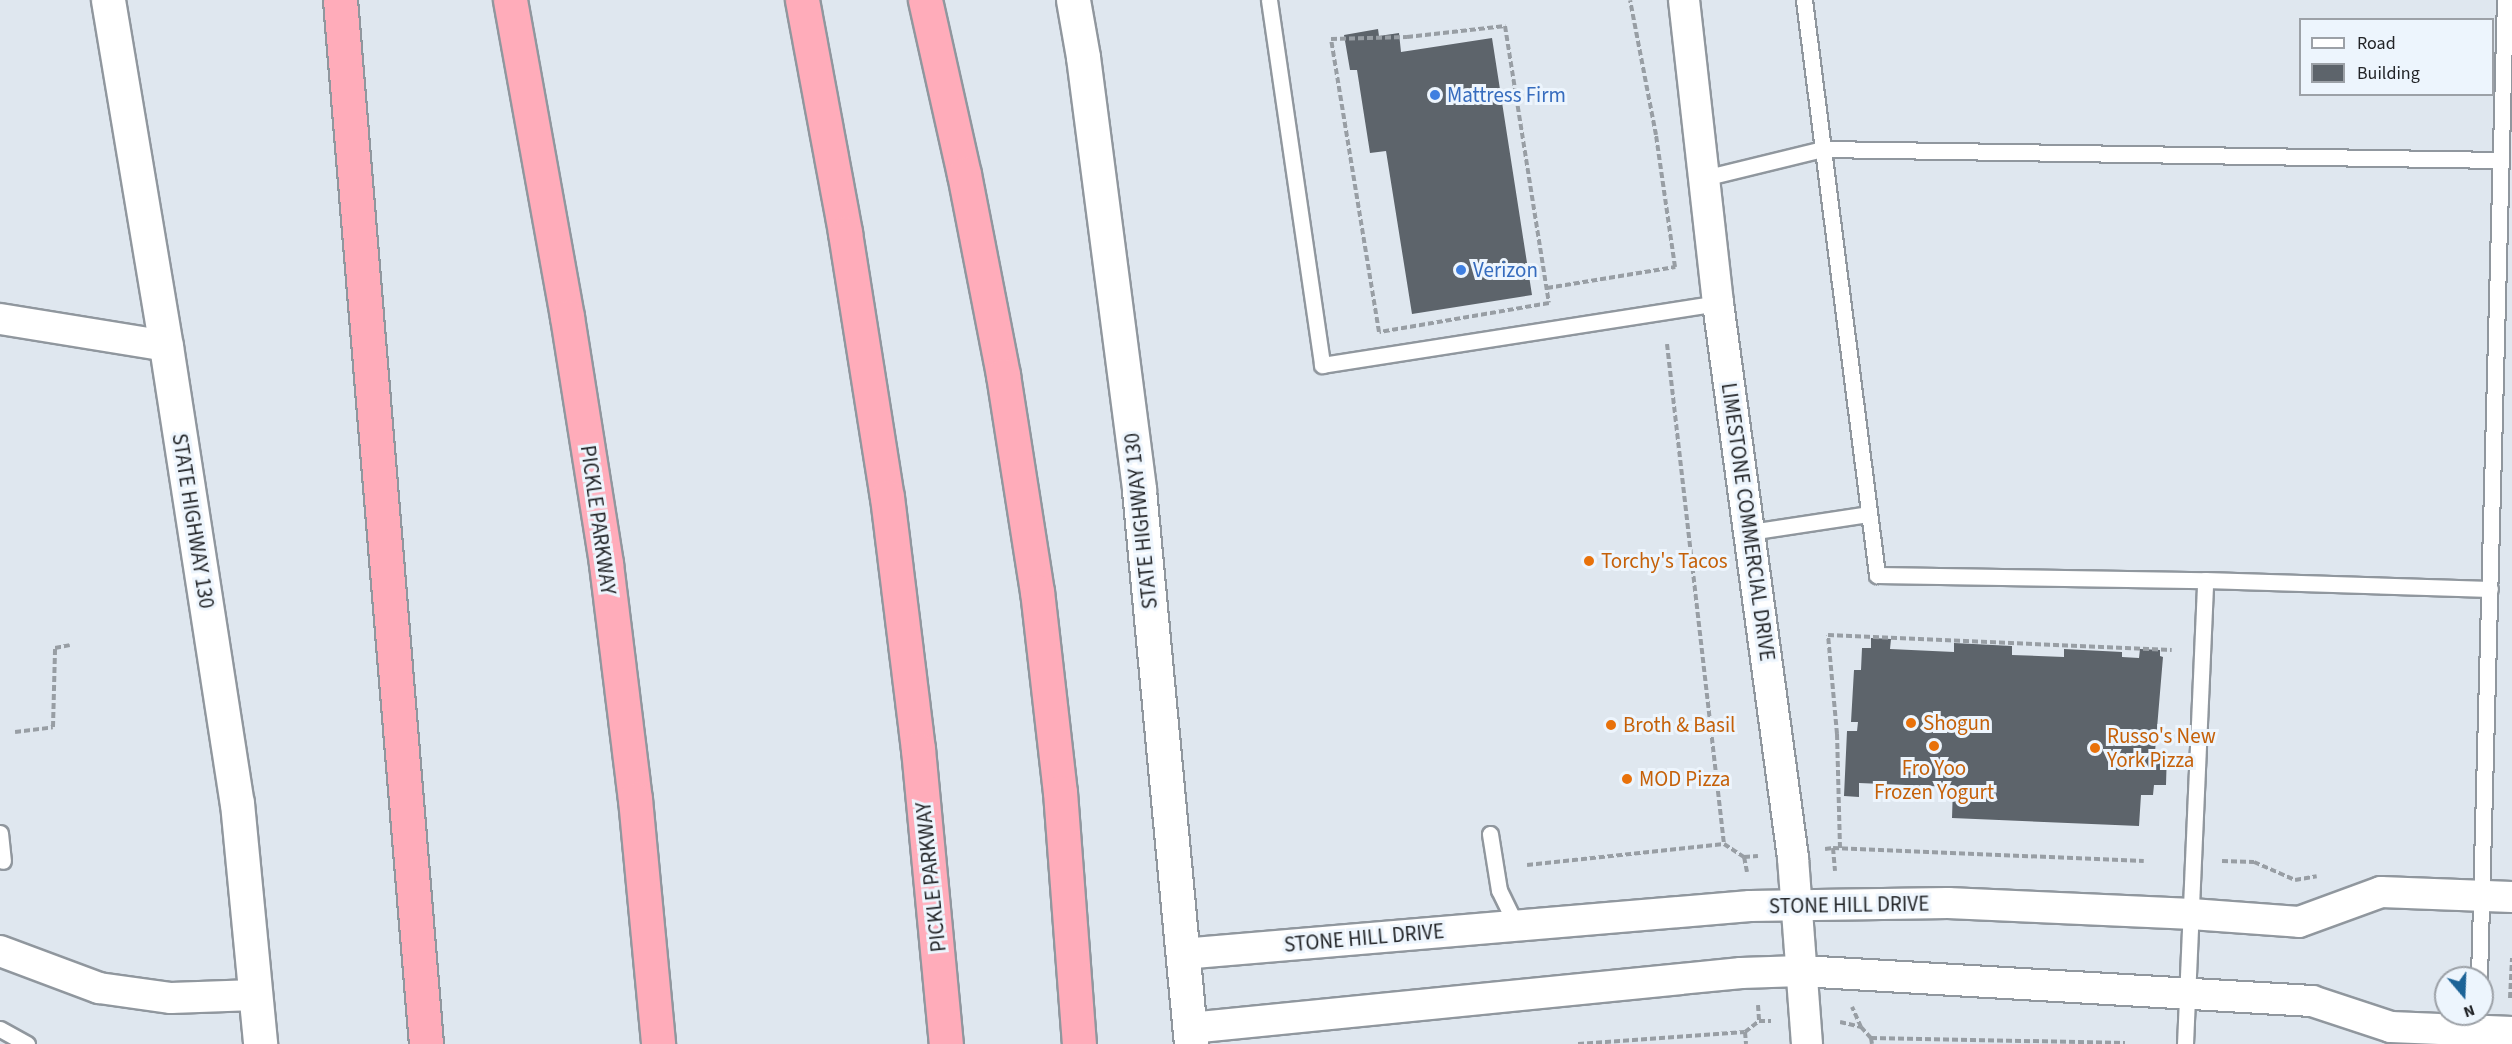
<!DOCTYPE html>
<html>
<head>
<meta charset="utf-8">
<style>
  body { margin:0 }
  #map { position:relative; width:2512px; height:1044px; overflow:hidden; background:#dfe7ef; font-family:"Source Sans 3",sans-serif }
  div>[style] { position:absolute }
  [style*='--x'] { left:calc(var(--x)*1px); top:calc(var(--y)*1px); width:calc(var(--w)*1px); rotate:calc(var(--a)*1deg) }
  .building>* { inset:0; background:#5d646b }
  .path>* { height:4px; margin-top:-2px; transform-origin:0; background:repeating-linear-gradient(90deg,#989ea4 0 6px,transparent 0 9px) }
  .roads { filter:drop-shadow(2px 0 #90979e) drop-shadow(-2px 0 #90979e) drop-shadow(0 2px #90979e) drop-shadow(0 -2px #90979e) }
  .lane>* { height:15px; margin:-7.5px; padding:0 7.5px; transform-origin:7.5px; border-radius:7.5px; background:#fff }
  .street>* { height:30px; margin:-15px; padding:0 15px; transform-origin:15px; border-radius:15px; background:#fff }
  .secondary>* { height:33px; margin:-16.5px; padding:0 16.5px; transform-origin:16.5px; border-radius:16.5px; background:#fff }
  .highway>* { height:33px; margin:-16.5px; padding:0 16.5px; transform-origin:16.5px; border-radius:16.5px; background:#ffacba }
  .dots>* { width:16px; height:16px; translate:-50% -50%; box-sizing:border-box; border:3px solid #edf5fd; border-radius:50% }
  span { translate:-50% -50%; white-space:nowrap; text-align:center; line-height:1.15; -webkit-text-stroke:6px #edf5fd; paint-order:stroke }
  .shop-label { font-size:21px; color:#366cbe }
  .left { translate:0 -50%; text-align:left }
  .street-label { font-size:21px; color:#222427 }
  .food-label { font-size:21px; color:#c56008 }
  .legend { position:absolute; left:2299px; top:18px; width:195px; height:78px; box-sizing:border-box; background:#edf5fd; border:2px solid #9ca1a7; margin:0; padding:8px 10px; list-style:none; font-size:18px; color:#222427 }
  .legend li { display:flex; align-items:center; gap:12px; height:30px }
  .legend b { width:30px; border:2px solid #9ca1a7 }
  .north { position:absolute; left:2434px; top:966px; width:60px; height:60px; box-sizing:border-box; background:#edf5fd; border:2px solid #9ca1a7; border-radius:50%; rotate:161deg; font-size:16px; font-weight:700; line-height:24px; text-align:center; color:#222427 }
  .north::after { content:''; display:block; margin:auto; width:21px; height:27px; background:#1c6397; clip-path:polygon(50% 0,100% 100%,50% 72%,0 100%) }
</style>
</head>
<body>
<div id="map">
  <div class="building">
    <div style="clip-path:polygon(1378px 29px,1379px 36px,1399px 33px,1401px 52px,1492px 38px,1532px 295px,1412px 314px,1386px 151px,1370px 153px,1357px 70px,1350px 70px,1344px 35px)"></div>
    <div style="clip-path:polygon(1871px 638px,1891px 639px,1890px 649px,1954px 652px,1954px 643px,2012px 646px,2012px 655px,2064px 657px,2064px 649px,2122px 652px,2122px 657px,2139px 658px,2140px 649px,2160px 650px,2160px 656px,2163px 657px,2155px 752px,2167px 752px,2166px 785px,2154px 785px,2153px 795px,2141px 795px,2139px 826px,1952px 818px,1953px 787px,1859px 783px,1859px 797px,1844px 796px,1847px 731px,1857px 731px,1858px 722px,1851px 722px,1854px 670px,1861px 670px,1862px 648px,1871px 648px)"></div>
  </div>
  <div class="path">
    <div style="--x:1505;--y:26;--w:280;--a:81"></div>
    <div style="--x:1549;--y:303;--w:172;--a:170.3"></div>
    <div style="--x:1379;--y:332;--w:297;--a:-99.3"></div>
    <div style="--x:1331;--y:39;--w:76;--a:-1.5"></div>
    <div style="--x:1407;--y:37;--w:99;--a:-6.4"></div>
    <div style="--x:1547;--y:288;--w:130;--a:-9.3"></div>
    <div style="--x:1675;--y:267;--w:133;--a:-98.2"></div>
    <div style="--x:1656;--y:135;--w:137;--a:-100.9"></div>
    <div style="--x:1667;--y:344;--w:503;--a:83.5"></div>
    <div style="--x:15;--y:732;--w:38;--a:-7"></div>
    <div style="--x:53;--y:727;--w:79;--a:-88.5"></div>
    <div style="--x:55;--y:648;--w:15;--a:-11"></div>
    <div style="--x:1833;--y:848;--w:311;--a:2.4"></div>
    <div style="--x:1840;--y:848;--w:114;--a:-91.5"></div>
    <div style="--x:1837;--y:734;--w:99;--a:-95.2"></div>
    <div style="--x:1828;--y:635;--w:344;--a:2.5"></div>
    <div style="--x:1825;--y:849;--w:8;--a:-7"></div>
    <div style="--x:1833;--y:848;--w:23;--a:85"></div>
    <div style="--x:2222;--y:861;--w:32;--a:2"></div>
    <div style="--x:2254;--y:862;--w:45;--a:23.7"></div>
    <div style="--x:2295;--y:880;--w:22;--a:-10"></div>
    <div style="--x:1527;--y:865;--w:198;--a:-6.1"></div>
    <div style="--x:1724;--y:844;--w:24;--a:33"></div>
    <div style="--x:1747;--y:872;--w:15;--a:-101"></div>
    <div style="--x:1744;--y:857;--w:14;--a:-4"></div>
    <div style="--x:2510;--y:998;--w:40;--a:-87.1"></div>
    <div style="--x:1758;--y:1005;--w:16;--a:86"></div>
    <div style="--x:1759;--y:1021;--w:12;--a:0"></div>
    <div style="--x:1840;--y:1022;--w:22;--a:13"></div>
    <div style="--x:1861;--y:1027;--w:22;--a:-114"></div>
    <div style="--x:1861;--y:1027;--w:15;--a:48"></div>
    <div style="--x:1871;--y:1038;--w:6;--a:81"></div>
    <div style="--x:1745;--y:1032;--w:12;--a:85"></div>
    <div style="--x:1871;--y:1038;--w:254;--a:1.1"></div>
    <div style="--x:1578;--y:1044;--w:167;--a:-4.1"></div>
    <div style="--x:1745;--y:1032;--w:18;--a:-38"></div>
  </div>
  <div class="roads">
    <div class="lane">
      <div style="--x:1269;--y:0;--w:369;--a:81.7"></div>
      <div style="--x:1322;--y:365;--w:401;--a:-8.9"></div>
      <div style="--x:1804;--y:0;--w:580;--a:82.76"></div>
      <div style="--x:1877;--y:575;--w:328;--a:0.9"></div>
      <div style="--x:2205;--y:580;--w:285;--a:1.8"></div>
      <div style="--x:1704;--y:178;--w:122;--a:-13.7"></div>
      <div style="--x:1823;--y:149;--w:678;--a:0.93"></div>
      <div style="--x:1750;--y:532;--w:120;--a:-8.6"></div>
      <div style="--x:0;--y:833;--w:28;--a:84"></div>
      <div style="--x:1490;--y:834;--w:57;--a:80.9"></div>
      <div style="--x:1499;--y:890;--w:39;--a:64"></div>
      <div style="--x:2479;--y:978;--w:978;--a:-88.48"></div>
      <div style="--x:0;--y:1029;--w:31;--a:29"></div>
      <div style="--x:2185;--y:1044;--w:464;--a:-87.5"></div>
    </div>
    <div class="street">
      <div style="--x:1684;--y:0;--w:305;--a:83.6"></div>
      <div style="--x:1718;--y:303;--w:560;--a:82.3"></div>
      <div style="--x:1793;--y:858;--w:187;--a:85.7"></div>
      <div style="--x:0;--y:319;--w:168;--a:9.2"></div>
      <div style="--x:0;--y:951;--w:106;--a:20.5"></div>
      <div style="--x:99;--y:988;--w:73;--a:7.9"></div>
      <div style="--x:171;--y:998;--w:84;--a:-2"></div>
      <div style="--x:1182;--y:954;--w:570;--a:-4.83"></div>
      <div style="--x:1750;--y:906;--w:198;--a:-0.9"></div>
      <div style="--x:1948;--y:903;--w:243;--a:2.6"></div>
      <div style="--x:2191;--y:914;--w:108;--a:4.2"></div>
      <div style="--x:2299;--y:922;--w:87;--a:-20.1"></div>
      <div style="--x:2381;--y:892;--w:131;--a:2.2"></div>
      <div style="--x:1190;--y:1028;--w:554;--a:-5.7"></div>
      <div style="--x:1741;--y:973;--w:60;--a:-1.9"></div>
      <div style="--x:1801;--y:971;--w:512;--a:3.36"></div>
      <div style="--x:2312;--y:1001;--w:83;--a:18.2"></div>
      <div style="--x:2391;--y:1027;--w:121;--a:2.4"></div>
    </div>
    <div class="secondary">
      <div style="--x:108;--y:0;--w:351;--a:80.5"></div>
      <div style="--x:166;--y:346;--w:462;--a:81.2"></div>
      <div style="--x:237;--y:803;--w:242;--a:84.5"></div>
      <div style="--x:1073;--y:0;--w:58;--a:80"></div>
      <div style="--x:1083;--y:57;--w:437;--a:82.6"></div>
      <div style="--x:1139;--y:490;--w:556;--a:84.64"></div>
    </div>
    <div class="highway">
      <div style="--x:340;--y:0;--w:1048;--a:85.29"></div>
      <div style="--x:510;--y:0;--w:322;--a:79.8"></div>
      <div style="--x:567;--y:317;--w:250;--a:81"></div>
      <div style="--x:606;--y:564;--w:237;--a:83"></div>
      <div style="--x:635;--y:799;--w:246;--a:84.6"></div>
      <div style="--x:802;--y:0;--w:237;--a:79.5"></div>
      <div style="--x:845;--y:233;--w:267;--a:81"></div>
      <div style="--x:887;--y:497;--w:254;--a:83"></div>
      <div style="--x:918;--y:749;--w:296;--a:84.6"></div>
      <div style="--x:925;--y:0;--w:178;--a:77.4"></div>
      <div style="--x:964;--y:174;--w:205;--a:79"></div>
      <div style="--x:1003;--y:375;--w:219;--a:81.1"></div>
      <div style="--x:1037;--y:591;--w:202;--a:83.5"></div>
      <div style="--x:1060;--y:792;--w:253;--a:85.7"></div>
    </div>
  </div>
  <div class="dots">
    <div style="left:1435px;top:95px;background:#3f7fe0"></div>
    <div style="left:1461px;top:270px;background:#3f7fe0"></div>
    <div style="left:1589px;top:561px;background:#e8710a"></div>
    <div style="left:1911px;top:723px;background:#e8710a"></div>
    <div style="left:1611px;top:725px;background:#e8710a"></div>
    <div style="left:1934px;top:746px;background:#e8710a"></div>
    <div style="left:2095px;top:748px;background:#e8710a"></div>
    <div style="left:1627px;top:779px;background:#e8710a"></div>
  </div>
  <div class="shop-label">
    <span class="left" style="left:1447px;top:95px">Mattress Firm</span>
    <span class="left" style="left:1473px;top:270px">Verizon</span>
  </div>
  <div class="street-label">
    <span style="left:598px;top:520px;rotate:82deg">PICKLE PARKWAY</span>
    <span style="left:193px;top:521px;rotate:81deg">STATE HIGHWAY 130</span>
    <span style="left:1141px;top:521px;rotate:-96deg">STATE HIGHWAY 130</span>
    <span style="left:1748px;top:522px;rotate:82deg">LIMESTONE COMMERCIAL DRIVE</span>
    <span style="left:931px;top:877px;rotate:-96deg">PICKLE PARKWAY</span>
    <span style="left:1849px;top:905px;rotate:-1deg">STONE HILL DRIVE</span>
    <span style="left:1364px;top:938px;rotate:-5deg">STONE HILL DRIVE</span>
  </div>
  <div class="food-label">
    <span class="left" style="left:1601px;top:561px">Torchy's Tacos</span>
    <span class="left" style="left:1923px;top:723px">Shogun</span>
    <span class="left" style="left:1623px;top:725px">Broth &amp; Basil</span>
    <span class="left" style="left:2107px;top:748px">Russo's New<br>York Pizza</span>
    <span style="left:1934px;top:780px">Fro Yoo<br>Frozen Yogurt</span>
    <span class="left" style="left:1639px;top:779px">MOD Pizza</span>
  </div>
  <ul class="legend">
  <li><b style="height:8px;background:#fff"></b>Road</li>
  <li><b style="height:16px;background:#5d646b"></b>Building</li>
  </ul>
  <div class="north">N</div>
</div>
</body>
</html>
